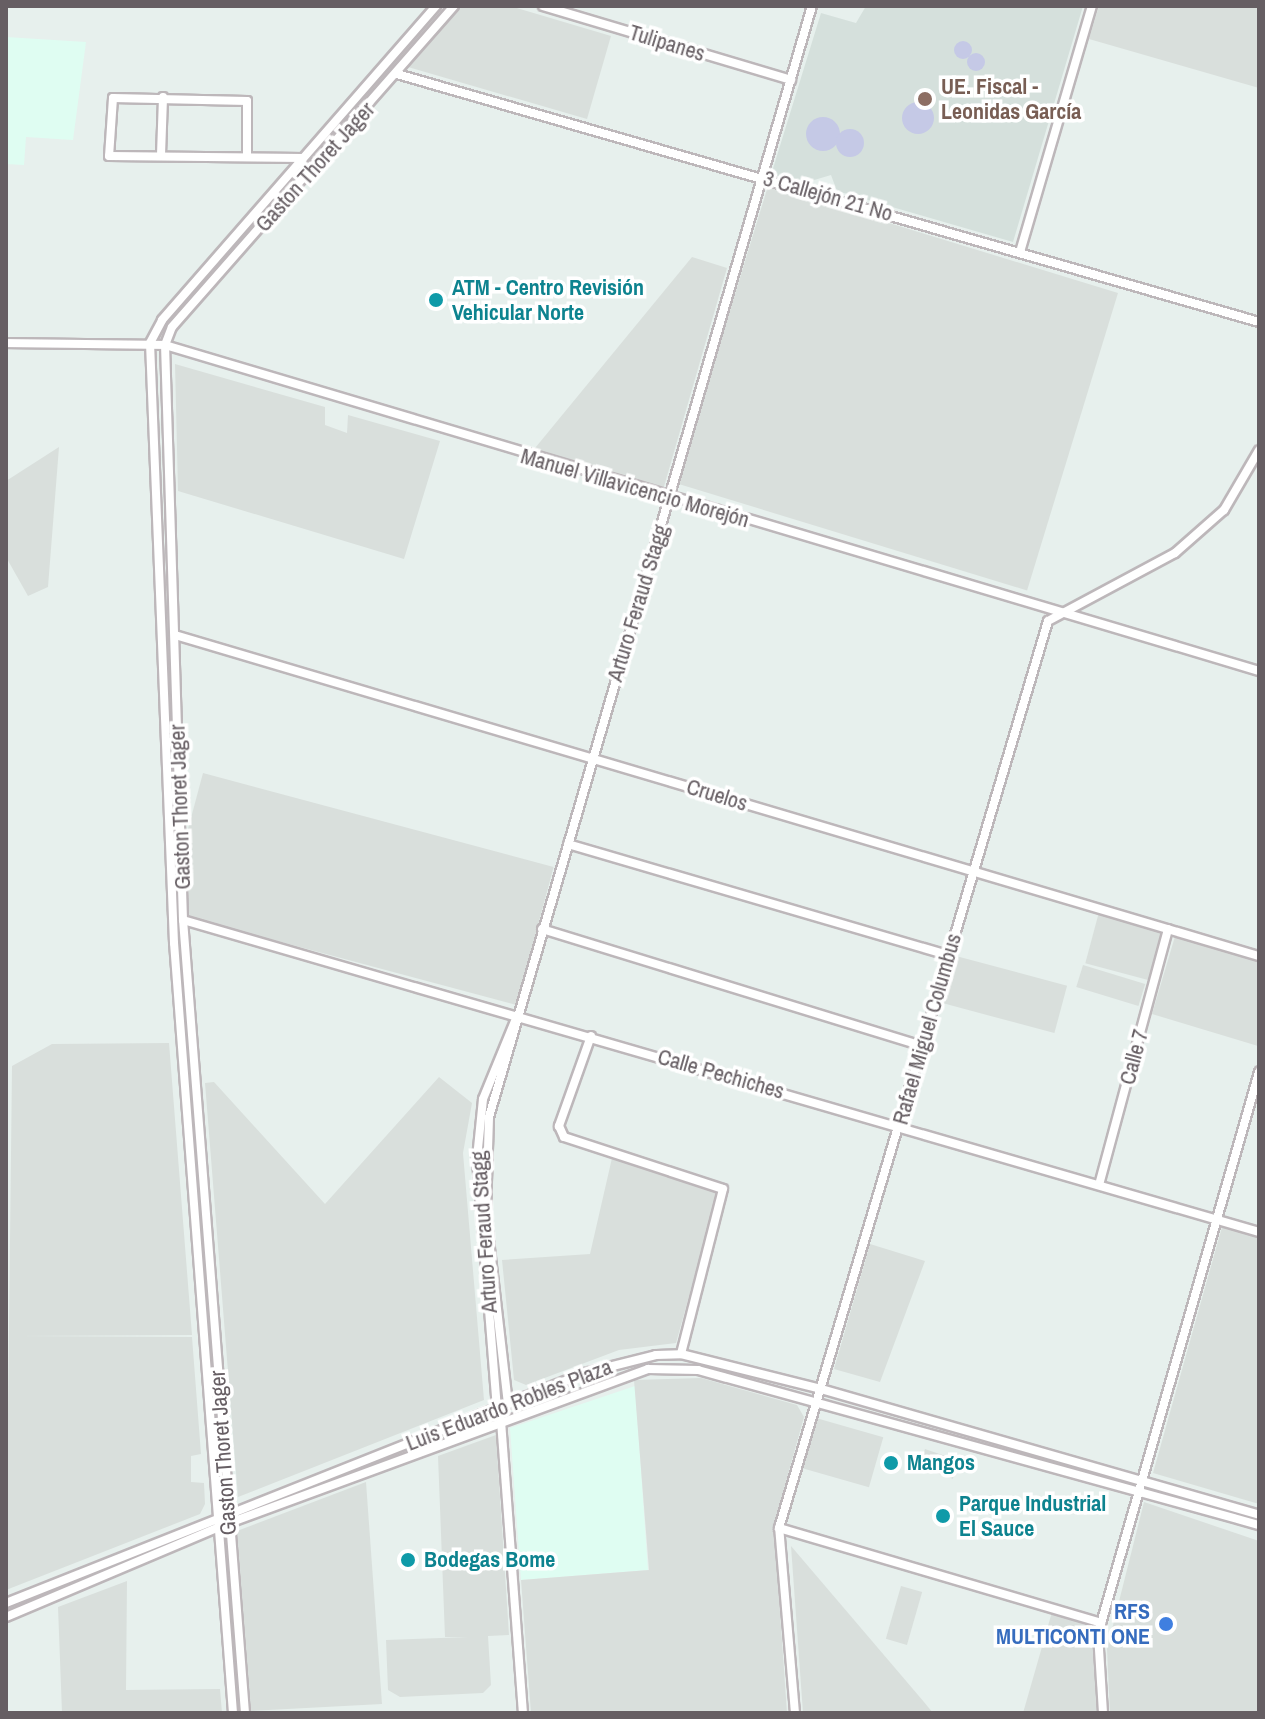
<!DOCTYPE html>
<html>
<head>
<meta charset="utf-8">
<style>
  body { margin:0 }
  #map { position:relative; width:1265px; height:1719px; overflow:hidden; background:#e7f0ed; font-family:"Archivo Narrow",sans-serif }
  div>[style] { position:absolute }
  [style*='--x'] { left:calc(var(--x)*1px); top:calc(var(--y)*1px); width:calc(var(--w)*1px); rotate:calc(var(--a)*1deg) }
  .commercial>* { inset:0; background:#dffdf2 }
  .industrial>* { inset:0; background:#d9dfdc; transform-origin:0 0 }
  .education>* { inset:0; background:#d5e0dc }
  .green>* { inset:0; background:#c5c9e6 }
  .round { border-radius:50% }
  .roads { filter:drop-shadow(2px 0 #bdb7ba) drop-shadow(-2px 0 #bdb7ba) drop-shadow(0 2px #bdb7ba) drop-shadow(0 -2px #bdb7ba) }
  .minor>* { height:8px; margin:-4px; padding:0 4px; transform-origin:4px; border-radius:4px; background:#fff }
  .dots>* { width:22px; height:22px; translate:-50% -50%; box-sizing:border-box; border:4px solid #fff; border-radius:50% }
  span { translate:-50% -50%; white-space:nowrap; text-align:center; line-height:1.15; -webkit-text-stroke:7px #fff; paint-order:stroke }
  .street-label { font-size:22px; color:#665e63 }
  .education-label { font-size:22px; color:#785e54; font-weight:700 }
  .left { translate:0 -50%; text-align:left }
  .culture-label { font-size:22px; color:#0d838f; font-weight:700 }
  .shop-label { font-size:22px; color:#366cbe; font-weight:700 }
  .right { translate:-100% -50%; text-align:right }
  .frame { position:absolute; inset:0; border:8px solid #665e63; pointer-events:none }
</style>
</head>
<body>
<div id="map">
  <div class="commercial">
    <div style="clip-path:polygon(6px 37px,86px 42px,73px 140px,26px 137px,24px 165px,6px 164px)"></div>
    <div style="clip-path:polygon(635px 1386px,648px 1570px,521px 1580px,510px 1428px)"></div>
  </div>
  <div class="industrial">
    <div style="clip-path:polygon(462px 6px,510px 6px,611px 36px,587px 119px,408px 67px)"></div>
    <div style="clip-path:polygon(1099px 6px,1259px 6px,1259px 88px,1089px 39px)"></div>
    <div style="left:768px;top:186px;width:366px;height:311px;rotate:17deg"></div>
    <div style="clip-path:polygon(692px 257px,727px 268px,663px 490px,531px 453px)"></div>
    <div style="clip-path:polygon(175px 364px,325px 407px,325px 425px,347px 433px,348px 415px,440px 441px,404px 559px,178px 491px)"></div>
    <div style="clip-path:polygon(59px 447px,48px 587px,28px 596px,6px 557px,6px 481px)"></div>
    <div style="left:203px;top:773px;width:363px;height:143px;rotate:15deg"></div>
    <div style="left:1099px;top:912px;width:65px;height:53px;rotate:15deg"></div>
    <div style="clip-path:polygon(1176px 933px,1259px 959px,1258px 1046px,1152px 1014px)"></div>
    <div style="left:956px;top:956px;width:115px;height:49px;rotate:15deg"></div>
    <div style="left:1083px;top:965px;width:65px;height:23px;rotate:17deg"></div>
    <div style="clip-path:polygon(169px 1043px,192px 1335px,22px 1336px,192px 1337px,201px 1454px,191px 1456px,191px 1482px,204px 1483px,205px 1504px,200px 1514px,6px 1590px,12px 1066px,52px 1044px)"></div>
    <div style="clip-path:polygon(439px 1077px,472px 1103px,463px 1153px,484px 1400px,238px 1497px,205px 1083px,214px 1082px,325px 1204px)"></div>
    <div style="clip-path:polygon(612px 1158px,711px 1187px,717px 1195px,676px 1343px,619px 1350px,526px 1385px,514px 1380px,502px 1260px,590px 1254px)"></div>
    <div style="clip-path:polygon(1222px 1227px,1259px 1237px,1259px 1504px,1153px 1473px)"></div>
    <div style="clip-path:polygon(870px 1244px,925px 1261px,880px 1382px,834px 1369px)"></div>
    <div style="clip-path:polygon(701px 1378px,797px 1405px,804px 1417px,774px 1525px,787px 1713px,531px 1713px,521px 1580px,649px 1570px,634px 1380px)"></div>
    <div style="left:816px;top:1418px;width:70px;height:52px;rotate:16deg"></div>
    <div style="clip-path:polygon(496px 1435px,509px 1635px,488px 1636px,491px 1685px,483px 1693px,400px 1697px,388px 1690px,386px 1640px,468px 1637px,445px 1637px,438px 1456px)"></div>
    <div style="left:925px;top:1449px;width:36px;height:19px;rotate:19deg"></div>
    <div style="clip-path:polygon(366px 1482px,382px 1704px,251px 1711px,237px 1531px)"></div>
    <div style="clip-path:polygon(1144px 1502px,1259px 1541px,1259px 1713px,1110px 1713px,1107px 1649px)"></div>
    <div style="clip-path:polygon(791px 1546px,924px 1702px,933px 1713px,803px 1713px)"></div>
    <div style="clip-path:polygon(127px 1581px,126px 1690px,220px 1689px,222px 1713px,62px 1713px,58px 1607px)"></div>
    <div style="left:901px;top:1586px;width:22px;height:55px;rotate:16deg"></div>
    <div style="clip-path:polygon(1052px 1612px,1093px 1628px,1097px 1713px,1023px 1713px)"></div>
  </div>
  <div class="education">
    <div style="clip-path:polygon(866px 6px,1083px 6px,1013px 242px,837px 191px,831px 175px,801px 184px,771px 175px,821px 13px,856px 23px)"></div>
  </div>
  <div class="green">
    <div class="round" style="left:954px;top:41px;width:18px;height:18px"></div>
    <div class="round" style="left:967px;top:53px;width:18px;height:18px"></div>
    <div class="round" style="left:902px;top:102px;width:32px;height:32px"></div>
    <div class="round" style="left:806px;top:117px;width:34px;height:34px"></div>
    <div class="round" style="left:836px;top:129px;width:28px;height:28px"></div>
  </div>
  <div class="roads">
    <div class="minor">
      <div style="--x:543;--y:6;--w:259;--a:16.6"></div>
      <div style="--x:397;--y:74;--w:897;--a:16.05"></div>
      <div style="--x:161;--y:155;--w:58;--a:-88"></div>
      <div style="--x:247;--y:155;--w:54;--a:-90"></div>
      <div style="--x:247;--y:101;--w:134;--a:-178.7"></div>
      <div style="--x:113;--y:98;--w:58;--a:93.9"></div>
      <div style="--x:109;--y:156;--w:194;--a:0.6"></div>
      <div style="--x:1020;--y:252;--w:256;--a:-73.7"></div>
      <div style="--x:6;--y:343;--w:159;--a:0.7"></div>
      <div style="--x:165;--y:345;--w:1142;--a:16.59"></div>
      <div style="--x:175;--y:635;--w:1131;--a:16.5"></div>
      <div style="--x:568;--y:844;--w:396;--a:16.3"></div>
      <div style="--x:183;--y:920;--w:1120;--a:16.17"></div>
      <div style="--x:542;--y:929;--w:398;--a:17.1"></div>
      <div style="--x:591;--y:1036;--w:96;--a:109.6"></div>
      <div style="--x:559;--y:1126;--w:12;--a:66"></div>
      <div style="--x:564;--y:1137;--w:167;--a:18.1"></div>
      <div style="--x:723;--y:1189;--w:170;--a:104.3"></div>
      <div style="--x:1099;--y:1185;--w:265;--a:-74.9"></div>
      <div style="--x:508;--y:1404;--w:192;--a:-96.6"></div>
      <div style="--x:486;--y:1213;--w:96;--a:-88.2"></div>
      <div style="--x:489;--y:1117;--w:1157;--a:-73.79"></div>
      <div style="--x:497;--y:1409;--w:252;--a:-94.6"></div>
      <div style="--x:477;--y:1158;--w:59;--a:-84.2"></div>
      <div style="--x:483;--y:1099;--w:90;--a:-67.7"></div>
      <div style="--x:501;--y:1421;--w:293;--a:85.7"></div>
      <div style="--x:779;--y:1528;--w:336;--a:16.4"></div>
      <div style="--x:6;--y:1603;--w:623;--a:-21.66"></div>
      <div style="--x:585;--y:1373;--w:73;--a:-14.2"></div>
      <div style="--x:656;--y:1355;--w:25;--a:-2"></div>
      <div style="--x:681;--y:1354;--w:144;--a:14"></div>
      <div style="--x:821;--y:1389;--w:456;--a:16"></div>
      <div style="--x:6;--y:1617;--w:233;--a:-22.9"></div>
      <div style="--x:221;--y:1526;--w:455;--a:-20.2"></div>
      <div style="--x:648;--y:1369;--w:50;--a:1.1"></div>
      <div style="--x:698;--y:1370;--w:582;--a:15.45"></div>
      <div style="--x:233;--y:1713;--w:772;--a:-94.38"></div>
      <div style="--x:174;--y:943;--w:600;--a:-92.29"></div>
      <div style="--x:150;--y:343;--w:26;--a:-62"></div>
      <div style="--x:162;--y:320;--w:417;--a:-48.9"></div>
      <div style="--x:245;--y:1713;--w:795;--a:-94.47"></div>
      <div style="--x:183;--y:920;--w:575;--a:-91.79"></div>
      <div style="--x:165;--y:345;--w:19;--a:-69"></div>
      <div style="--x:172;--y:327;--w:427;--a:-48.7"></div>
      <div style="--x:795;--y:1713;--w:186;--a:-94.9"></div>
      <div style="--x:779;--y:1528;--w:946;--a:-73.48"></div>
      <div style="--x:1048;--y:621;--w:144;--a:-28.2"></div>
      <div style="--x:1175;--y:553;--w:65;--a:-41.3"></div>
      <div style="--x:1224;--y:510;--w:69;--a:-59.7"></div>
      <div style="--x:1103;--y:1713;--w:79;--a:-93.6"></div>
      <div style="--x:1098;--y:1634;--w:585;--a:-74.01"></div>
    </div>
  </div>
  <div class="dots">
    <div style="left:925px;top:99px;background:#8d6e63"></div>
    <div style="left:436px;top:300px;background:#0f9aa8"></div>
    <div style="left:891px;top:1463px;background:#0f9aa8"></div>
    <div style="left:943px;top:1516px;background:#0f9aa8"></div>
    <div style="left:408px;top:1560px;background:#0f9aa8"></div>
    <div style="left:1166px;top:1624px;background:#3f7fe0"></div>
  </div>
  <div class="street-label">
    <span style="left:667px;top:43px;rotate:17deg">Tulipanes</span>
    <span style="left:315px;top:167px;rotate:-48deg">Gaston Thoret Jager</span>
    <span style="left:828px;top:196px;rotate:16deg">3 Callejón 21 No</span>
    <span style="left:635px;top:488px;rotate:16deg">Manuel Villavicencio Morejón</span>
    <span style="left:638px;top:603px;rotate:-73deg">Arturo Feraud Stagg</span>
    <span style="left:717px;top:795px;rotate:17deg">Cruelos</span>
    <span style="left:180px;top:807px;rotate:-92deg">Gaston Thoret Jager</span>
    <span style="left:927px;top:1029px;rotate:-74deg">Rafael Miguel Columbus</span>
    <span style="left:1134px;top:1057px;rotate:-75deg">Calle 7</span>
    <span style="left:721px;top:1074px;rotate:16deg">Calle Pechiches</span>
    <span style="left:484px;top:1232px;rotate:-94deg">Arturo Feraud Stagg</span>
    <span style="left:509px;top:1405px;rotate:-21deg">Luis Eduardo Robles Plaza</span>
    <span style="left:223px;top:1453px;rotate:-94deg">Gaston Thoret Jager</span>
  </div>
  <div class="education-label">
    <span class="left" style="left:941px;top:99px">UE. Fiscal -<br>Leonidas García</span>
  </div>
  <div class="culture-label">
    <span class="left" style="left:452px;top:300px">ATM - Centro Revisión<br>Vehicular Norte</span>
    <span class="left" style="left:907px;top:1463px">Mangos</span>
    <span class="left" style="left:959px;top:1516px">Parque Industrial<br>El Sauce</span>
    <span class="left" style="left:424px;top:1560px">Bodegas Bome</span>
  </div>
  <div class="shop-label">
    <span class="right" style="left:1150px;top:1624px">RFS<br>MULTICONTI ONE</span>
  </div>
  <div class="frame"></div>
</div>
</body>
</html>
